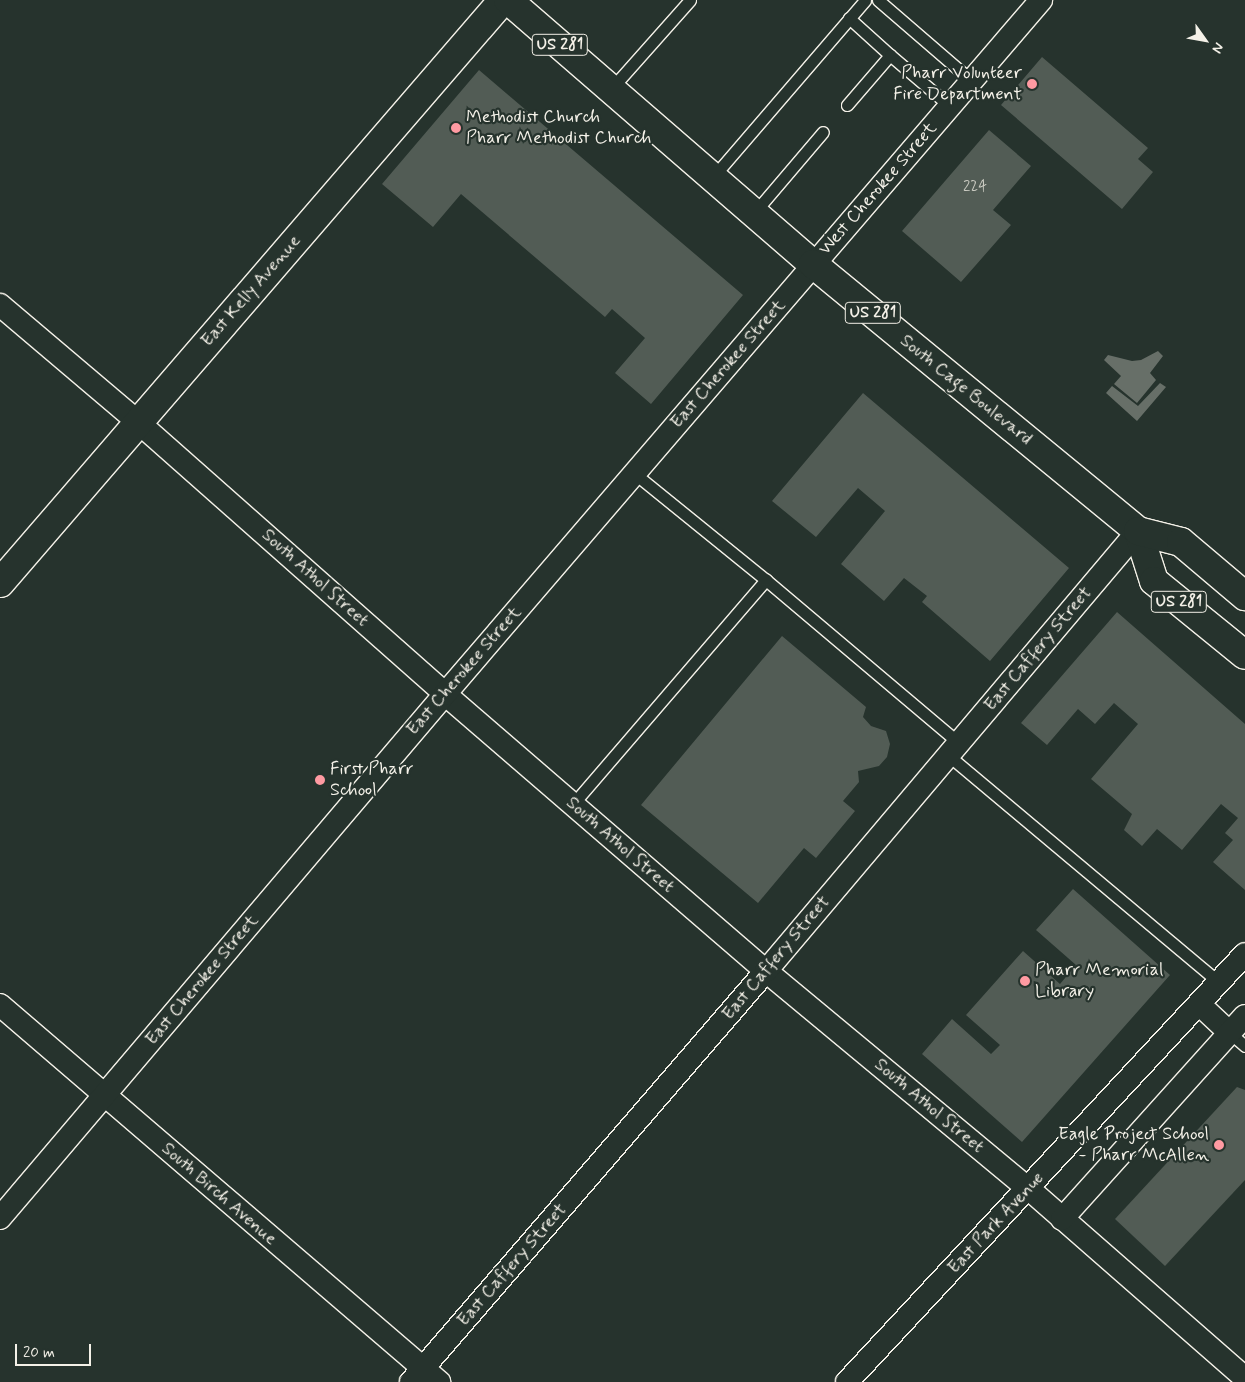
<!DOCTYPE html>
<html>
<head>
<meta charset="utf-8">
<style>
  body { margin:0 }
  #map { position:relative; width:1245px; height:1382px; overflow:hidden; background:#26332d; font-family:Mynerve,sans-serif }
  div>[style] { position:absolute }
  [style*='--x'] { left:calc(var(--x)*1px); top:calc(var(--y)*1px); width:calc(var(--w)*1px); rotate:calc(var(--a)*1deg) }
  .water>* { inset:0; background:#676f68 }
  .building>* { inset:0; background:#525c55 }
  .roads { filter:drop-shadow(1px 0 #f4f1e8) drop-shadow(-1px 0 #f4f1e8) drop-shadow(0 1px #f4f1e8) drop-shadow(0 -1px #f4f1e8) }
  .lane>* { height:11px; margin:-5.5px; padding:0 5.5px; transform-origin:5.5px; border-radius:5.5px; background:#26332d }
  .street>* { height:22px; margin:-11px; padding:0 11px; transform-origin:11px; border-radius:11px; background:#26332d }
  .secondary>* { height:28px; margin:-14px; padding:0 14px; transform-origin:14px; border-radius:14px; background:#26332d }
  .primary>* { height:28px; margin:-14px; padding:0 14px; transform-origin:14px; border-radius:14px; background:#26332d }
  .dots>* { width:14px; height:14px; translate:-50% -50%; box-sizing:border-box; border:2px solid #26332d; border-radius:50% }
  span { translate:-50% -50%; white-space:nowrap; text-align:center; line-height:1.15; -webkit-text-stroke:4.5px #26332d; paint-order:stroke }
  .number-label { font-size:15px; color:#ccccc3 }
  .number-label span { -webkit-text-stroke-width:0 }
  .shield-label span { padding:1px 4px; background:#26332d; border:1px solid; border-radius:4px; -webkit-text-stroke-width:0 }
  .shield-label { font-size:16px; color:#f4f1e8; font-weight:700 }
  .poi-label { font-size:18px; color:#f4f1e8 }
  .right { translate:-100% -50%; text-align:right }
  .left { translate:0 -50%; text-align:left }
  .street-label { font-size:18px; color:#f4f1e8 }
  .north { position:absolute; left:1180px; top:15px; width:50px; height:50px; -webkit-text-stroke:4px #26332d; paint-order:stroke; rotate:122deg; font-size:14px; font-weight:700; line-height:20px; text-align:center; color:#f4f1e8 }
  .north::after { content:''; display:block; margin:auto; width:18px; height:22px; background:#f4f1e8; clip-path:polygon(50% 0,100% 100%,50% 72%,0 100%) }
  .scale { position:absolute; left:15px; top:1344px; width:76px; height:22px; box-sizing:border-box; border:2px solid #f4f1e8; border-top:0; padding-left:6px; font-size:15px; line-height:18px; white-space:nowrap; color:#f4f1e8; -webkit-text-stroke:4px #26332d; paint-order:stroke }
</style>
</head>
<body>
<div id="map">
  <div class="water">
    <div style="clip-path:polygon(1158px 351px,1163px 356px,1150px 373px,1156px 380px,1137px 403px,1114px 384px,1121px 376px,1104px 360px,1108px 355px,1132px 361px,1141px 360px)"></div>
    <div style="clip-path:polygon(1160px 383px,1166px 387px,1137px 421px,1106px 393px,1112px 386px,1138px 406px)"></div>
  </div>
  <div class="building">
    <div style="clip-path:polygon(1042px 57px,1148px 148px,1138px 159px,1153px 172px,1122px 209px,1001px 105px)"></div>
    <div style="clip-path:polygon(479px 70px,743px 295px,651px 404px,615px 373px,645px 338px,612px 309px,605px 317px,461px 194px,433px 227px,382px 184px)"></div>
    <div style="clip-path:polygon(989px 130px,1031px 166px,993px 210px,1011px 225px,961px 282px,902px 231px)"></div>
    <div style="clip-path:polygon(863px 393px,1069px 568px,990px 661px,922px 602px,927px 596px,904px 578px,884px 601px,841px 564px,885px 511px,858px 488px,816px 537px,772px 501px)"></div>
    <div style="clip-path:polygon(1117px 612px,1245px 724px,1245px 890px,1213px 862px,1233px 840px,1225px 833px,1238px 818px,1221px 804px,1182px 850px,1157px 829px,1142px 846px,1124px 830px,1132px 814px,1091px 779px,1138px 724px,1114px 703px,1095px 724px,1078px 709px,1047px 745px,1021px 723px)"></div>
    <div style="clip-path:polygon(782px 636px,866px 707px,863px 717px,871px 726px,886px 731px,890px 744px,887px 757px,879px 766px,858px 771px,859px 782px,843px 801px,855px 811px,816px 858px,804px 848px,758px 903px,641px 805px)"></div>
    <div style="clip-path:polygon(1073px 889px,1170px 975px,1022px 1142px,922px 1054px,952px 1019px,991px 1054px,1000px 1045px,966px 1015px,1023px 951px,1060px 984px,1076px 965px,1036px 930px)"></div>
    <div style="clip-path:polygon(1237px 1087px,1245px 1090px,1245px 1180px,1165px 1266px,1115px 1219px)"></div>
  </div>
  <div class="roads">
    <div class="lane">
      <div style="--x:878;--y:0;--w:124;--a:40.8"></div>
      <div style="--x:849;--y:18;--w:55;--a:42.1"></div>
      <div style="--x:611;--y:89;--w:119;--a:-48.4"></div>
      <div style="--x:847;--y:105;--w:66;--a:-49.3"></div>
      <div style="--x:890;--y:55;--w:79;--a:40.4"></div>
      <div style="--x:713;--y:177;--w:233;--a:-49.3"></div>
      <div style="--x:754;--y:213;--w:106;--a:-49.6"></div>
      <div style="--x:766;--y:580;--w:253;--a:40.2"></div>
      <div style="--x:948;--y:755;--w:354;--a:40"></div>
      <div style="--x:573;--y:804;--w:296;--a:-49.3"></div>
      <div style="--x:766;--y:580;--w:170;--a:-141"></div>
      <div style="--x:1230;--y:1033;--w:20;--a:41"></div>
    </div>
    <div class="street">
      <div style="--x:0;--y:305;--w:181;--a:40.3"></div>
      <div style="--x:138;--y:422;--w:410;--a:41.5"></div>
      <div style="--x:445;--y:694;--w:424;--a:40.8"></div>
      <div style="--x:766;--y:971;--w:342;--a:39.7"></div>
      <div style="--x:1029;--y:1189;--w:287;--a:41.2"></div>
      <div style="--x:1199;--y:1004;--w:42;--a:43.1"></div>
      <div style="--x:0;--y:1005;--w:579;--a:40.65"></div>
      <div style="--x:0;--y:1218;--w:687;--a:-49.66"></div>
      <div style="--x:445;--y:694;--w:915;--a:-49.34"></div>
      <div style="--x:1062;--y:1219;--w:273;--a:-48"></div>
      <div style="--x:411;--y:1382;--w:543;--a:-49.18"></div>
      <div style="--x:766;--y:971;--w:576;--a:-49.79"></div>
      <div style="--x:847;--y:1382;--w:584;--a:-47.08"></div>
    </div>
    <div class="secondary">
      <div style="--x:0;--y:583;--w:770;--a:-49.21"></div>
    </div>
    <div class="primary">
      <div style="--x:508;--y:0;--w:403;--a:40.9"></div>
      <div style="--x:813;--y:264;--w:421;--a:39.4"></div>
      <div style="--x:1138;--y:531;--w:52;--a:72.3"></div>
      <div style="--x:1154;--y:581;--w:117;--a:39.1"></div>
      <div style="--x:1138;--y:531;--w:44;--a:14.3"></div>
      <div style="--x:1181;--y:542;--w:84;--a:40.2"></div>
    </div>
  </div>
  <div class="dots">
    <div style="left:1032px;top:84px;background:#ff9aa2"></div>
    <div style="left:456px;top:128px;background:#ff9aa2"></div>
    <div style="left:320px;top:780px;background:#ff9aa2"></div>
    <div style="left:1025px;top:981px;background:#ff9aa2"></div>
    <div style="left:1219px;top:1145px;background:#ff9aa2"></div>
  </div>
  <div class="number-label">
    <span style="left:975px;top:188px">224</span>
  </div>
  <div class="shield-label">
    <span style="left:560px;top:45px">US 281</span>
    <span style="left:873px;top:313px">US 281</span>
    <span style="left:1179px;top:602px">US 281</span>
  </div>
  <div class="poi-label">
    <span class="right" style="left:1022px;top:84px">Pharr Volunteer<br>Fire Department</span>
    <span class="left" style="left:466px;top:128px">Methodist Church<br>Pharr Methodist Church</span>
    <span class="left" style="left:330px;top:780px">First Pharr<br>School</span>
    <span class="left" style="left:1035px;top:981px">Pharr Memorial<br>Library</span>
    <span class="right" style="left:1209px;top:1145px">Eagle Project School<br>- Pharr McAllen</span>
  </div>
  <div class="street-label">
    <span style="left:878px;top:189px;rotate:-49deg">West Cherokee Street</span>
    <span style="left:251px;top:291px;rotate:-49deg">East Kelly Avenue</span>
    <span style="left:728px;top:364px;rotate:-49deg">East Cherokee Street</span>
    <span style="left:966px;top:390px;rotate:39deg">South Cage Boulevard</span>
    <span style="left:315px;top:578px;rotate:42deg">South Athol Street</span>
    <span style="left:1038px;top:649px;rotate:-50deg">East Caffery Street</span>
    <span style="left:464px;top:671px;rotate:-49deg">East Cherokee Street</span>
    <span style="left:620px;top:845px;rotate:41deg">South Athol Street</span>
    <span style="left:776px;top:958px;rotate:-50deg">East Caffery Street</span>
    <span style="left:202px;top:980px;rotate:-50deg">East Cherokee Street</span>
    <span style="left:929px;top:1106px;rotate:40deg">South Athol Street</span>
    <span style="left:219px;top:1194px;rotate:41deg">South Birch Avenue</span>
    <span style="left:996px;top:1223px;rotate:-47deg">East Park Avenue</span>
    <span style="left:512px;top:1265px;rotate:-49deg">East Caffery Street</span>
  </div>
  <div class="north">N</div>
  <div class="scale">20 m</div>
</div>
</body>
</html>
